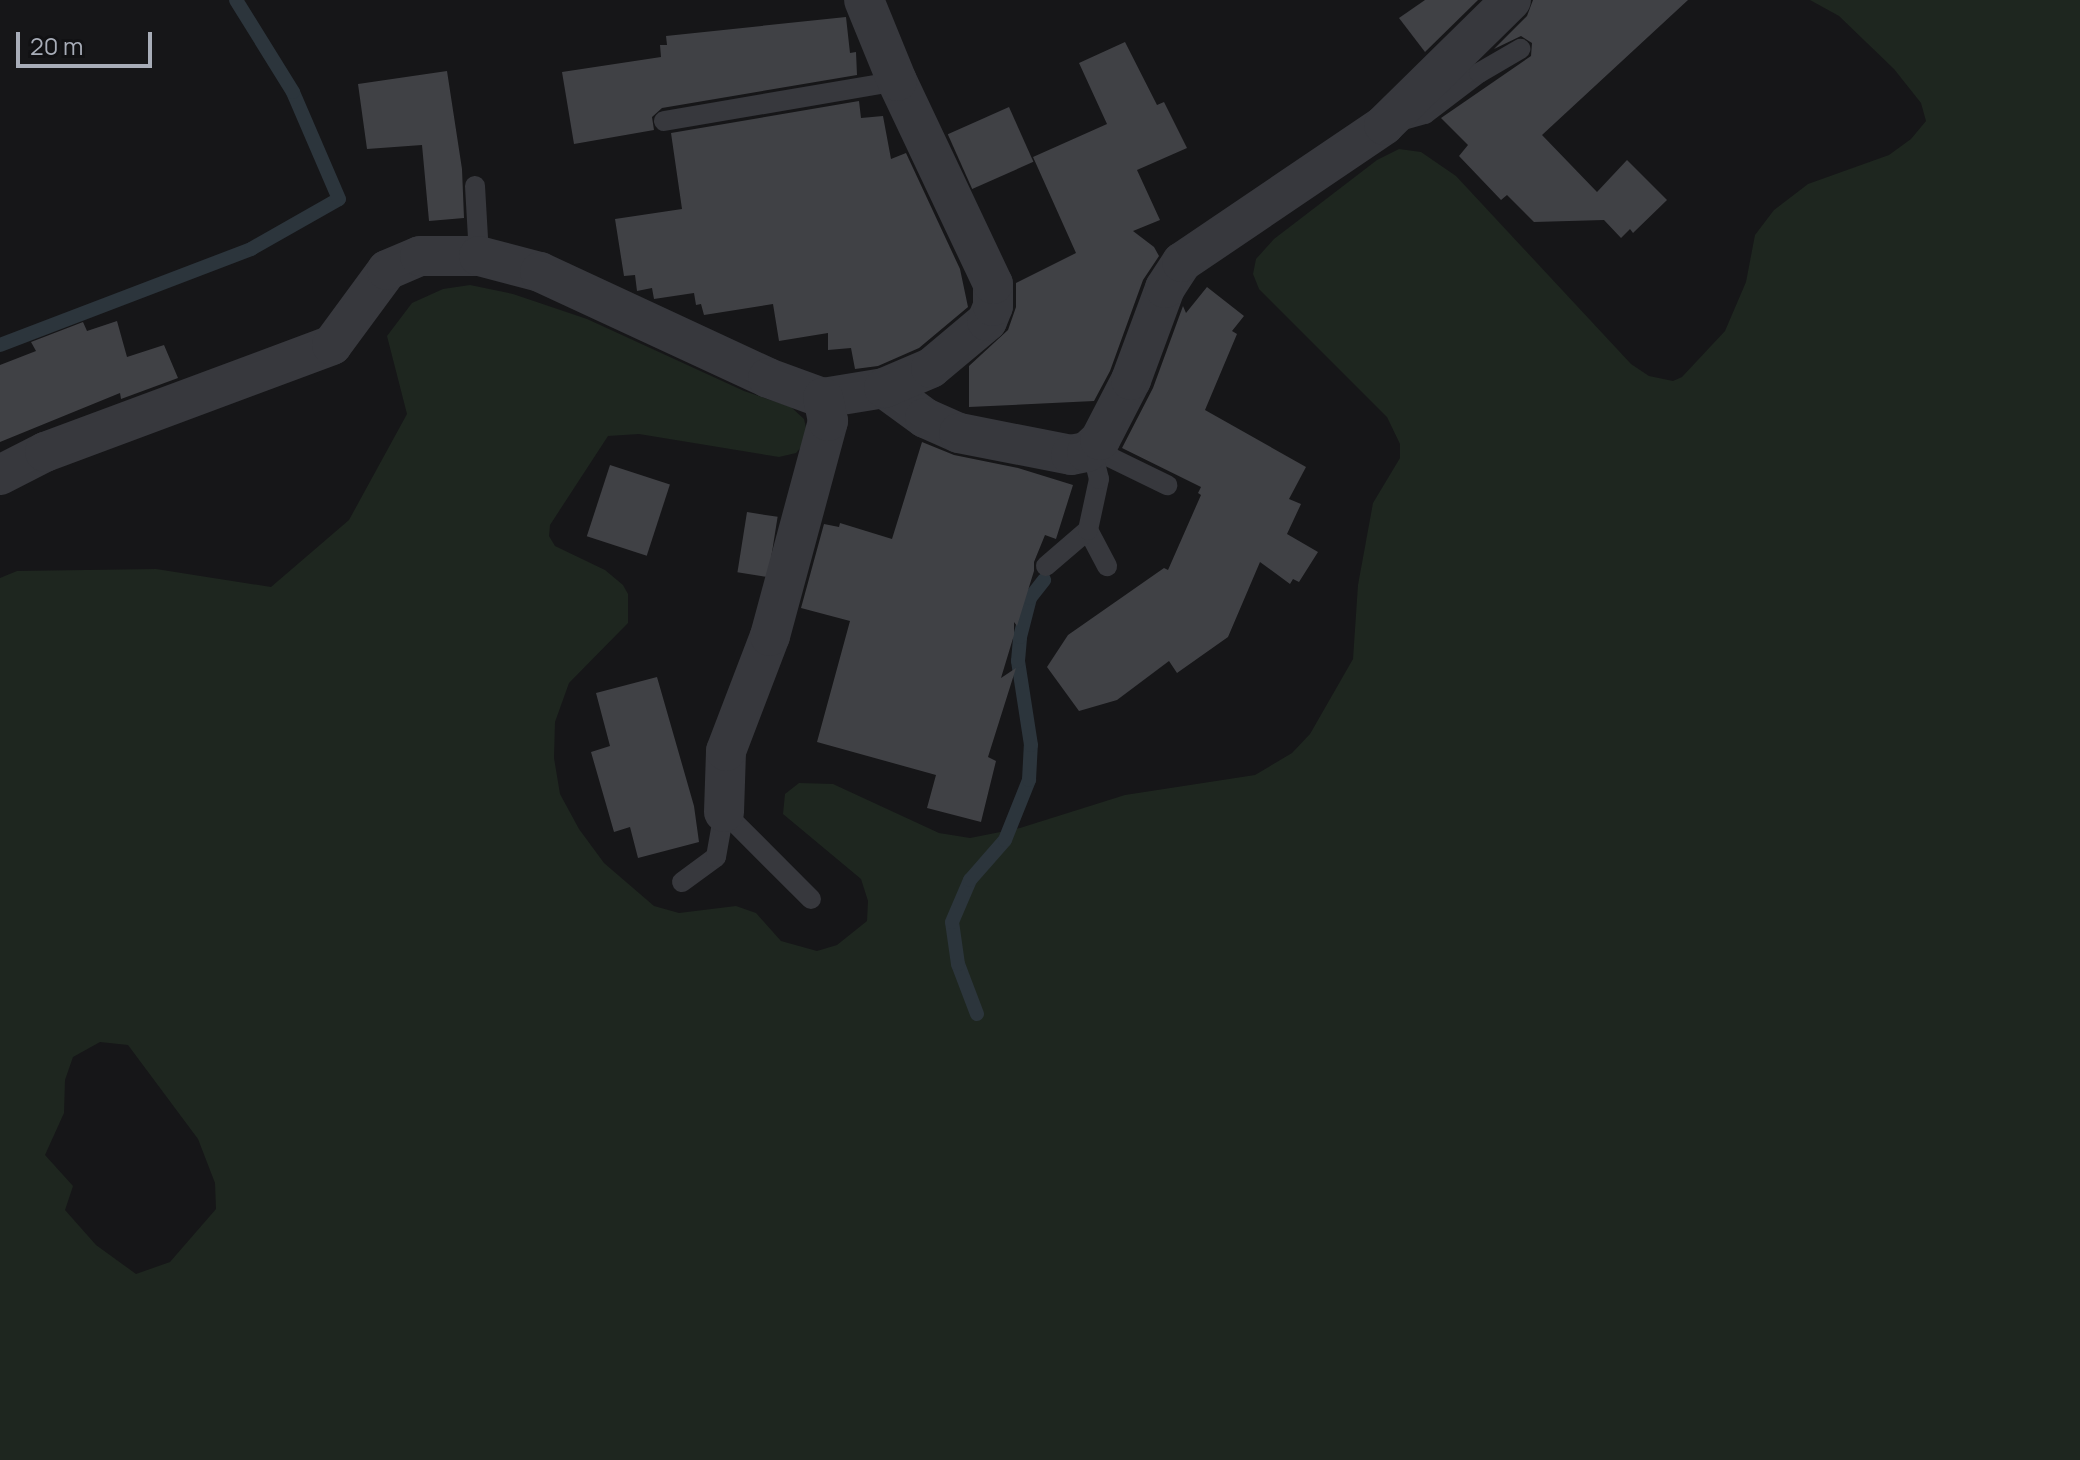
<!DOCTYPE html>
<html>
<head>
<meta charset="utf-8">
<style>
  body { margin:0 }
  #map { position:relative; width:2080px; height:1460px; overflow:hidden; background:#161618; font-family:Manrope,sans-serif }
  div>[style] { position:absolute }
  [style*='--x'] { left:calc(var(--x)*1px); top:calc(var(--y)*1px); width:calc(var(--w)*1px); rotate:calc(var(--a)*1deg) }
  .green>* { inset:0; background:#1e261f }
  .stream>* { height:14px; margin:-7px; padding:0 7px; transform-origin:7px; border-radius:7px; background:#2c353c }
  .building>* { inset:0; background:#404145; transform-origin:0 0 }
  .lane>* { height:20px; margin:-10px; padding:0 10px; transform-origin:10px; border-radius:10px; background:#37383d }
  .street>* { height:40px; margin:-20px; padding:0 20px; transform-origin:20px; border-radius:20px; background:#37383d }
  span { translate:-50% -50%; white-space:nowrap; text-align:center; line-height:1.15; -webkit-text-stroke:7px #111113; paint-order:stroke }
  .scale { position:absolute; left:16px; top:32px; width:136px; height:36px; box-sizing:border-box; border:4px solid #a8adb8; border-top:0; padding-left:10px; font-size:24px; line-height:28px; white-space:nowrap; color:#a8adb8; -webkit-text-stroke:6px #111113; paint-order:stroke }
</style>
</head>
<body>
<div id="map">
  <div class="green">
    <div style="clip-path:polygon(evenodd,1810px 0,2080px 0,2080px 1460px,0 1460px,0 578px,17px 571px,156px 569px,271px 587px,349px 520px,407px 414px,387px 336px,412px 303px,443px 289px,470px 285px,513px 294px,587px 319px,744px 391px,791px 407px,804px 419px,807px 432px,803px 445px,796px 453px,779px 457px,639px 434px,608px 436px,550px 525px,549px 536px,555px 546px,605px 570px,623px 585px,628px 594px,628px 623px,569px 683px,555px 722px,554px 758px,560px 794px,579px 829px,604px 863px,654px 906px,679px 913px,736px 906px,756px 913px,781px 941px,817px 951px,837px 945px,867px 921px,868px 901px,861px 879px,783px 814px,785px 794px,799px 783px,833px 784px,939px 833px,970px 838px,1020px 828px,1125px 795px,1255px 775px,1292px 753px,1310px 734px,1353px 659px,1358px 585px,1373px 503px,1400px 458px,1400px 444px,1387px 417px,1259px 289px,1253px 274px,1256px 259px,1274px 239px,1377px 160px,1399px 149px,1421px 152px,1456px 176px,1631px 364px,1649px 376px,1673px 381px,1682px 377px,1725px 331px,1746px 282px,1755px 235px,1774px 210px,1808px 184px,1889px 155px,1911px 139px,1926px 121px,1921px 103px,1894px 69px,1839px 16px,1810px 0,100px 1042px,128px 1045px,198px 1139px,215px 1183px,216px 1209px,170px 1262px,136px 1274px,96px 1245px,65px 1210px,73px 1186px,45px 1155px,64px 1113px,65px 1080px,73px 1057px,100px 1042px)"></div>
  </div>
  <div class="stream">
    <div style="--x:0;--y:345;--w:269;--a:-20.9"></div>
    <div style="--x:251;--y:249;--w:101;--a:-29.6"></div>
    <div style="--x:339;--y:199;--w:116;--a:-113.3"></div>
    <div style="--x:293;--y:92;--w:108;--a:-121.8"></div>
    <div style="--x:977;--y:1014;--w:53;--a:-110.8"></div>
    <div style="--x:958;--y:964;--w:42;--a:-98.1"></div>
    <div style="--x:952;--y:922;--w:46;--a:-66.8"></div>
    <div style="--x:970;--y:880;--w:53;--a:-48.8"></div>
    <div style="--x:1005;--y:840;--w:65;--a:-68.2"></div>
    <div style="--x:1029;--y:780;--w:35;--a:-87"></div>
    <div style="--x:1031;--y:745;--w:85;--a:-98.8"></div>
    <div style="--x:1018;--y:661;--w:24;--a:-85"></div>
    <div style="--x:1020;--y:637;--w:40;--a:-75.6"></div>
    <div style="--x:1030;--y:598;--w:23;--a:-52"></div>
  </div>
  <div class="building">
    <div style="clip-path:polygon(1425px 0,1478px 0,1425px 52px,1399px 18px)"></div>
    <div style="clip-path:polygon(1533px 0,1688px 0,1542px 135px,1597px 192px,1627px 160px,1667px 200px,1633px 233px,1630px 229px,1621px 238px,1604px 220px,1534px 222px,1507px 195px,1501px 200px,1459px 156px,1468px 145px,1441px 118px,1531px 56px,1532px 43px,1521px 36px,1494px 49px,1527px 16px)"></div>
    <div style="clip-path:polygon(846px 17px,850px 53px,856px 52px,857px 75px,662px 108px,652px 117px,654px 130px,574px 144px,562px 72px,661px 57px,660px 45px,667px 45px,666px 36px)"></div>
    <div style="clip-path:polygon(1125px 42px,1157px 105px,1164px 102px,1187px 148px,1137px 170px,1160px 220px,1133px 231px,1154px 247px,1159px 256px,1143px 280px,1110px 371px,1094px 401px,969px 407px,969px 366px,1008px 330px,1016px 307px,1016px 283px,1076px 253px,1033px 157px,1107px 124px,1079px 63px)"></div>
    <div style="clip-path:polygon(447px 71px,462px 169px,464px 218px,429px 221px,422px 145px,367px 149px,358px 84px)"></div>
    <div style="clip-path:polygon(859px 101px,861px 118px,883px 116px,891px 159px,906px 153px,960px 269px,968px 307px,919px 348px,878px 366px,855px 369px,851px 348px,828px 350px,828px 333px,779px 341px,773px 304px,704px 315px,701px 304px,696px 305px,694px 293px,654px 299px,652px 288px,637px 291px,635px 275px,624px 276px,615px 219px,682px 209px,671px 133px)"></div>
    <div style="left:1009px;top:107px;width:60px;height:67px;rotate:66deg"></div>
    <div style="clip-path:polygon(1207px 287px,1244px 316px,1232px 331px,1237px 334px,1205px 410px,1306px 467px,1289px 499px,1301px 504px,1287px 534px,1318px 552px,1299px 582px,1293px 579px,1290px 584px,1260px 562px,1228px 637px,1177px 673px,1169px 661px,1117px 700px,1079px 711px,1047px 667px,1068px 635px,1164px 568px,1168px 570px,1201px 495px,1198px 493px,1201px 487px,1122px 448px,1153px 388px,1183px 306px,1186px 313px)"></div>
    <div style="clip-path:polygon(117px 321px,127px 357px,164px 345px,178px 378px,121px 399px,120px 393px,0 442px,0 365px,36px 351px,31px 342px,83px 322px,87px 331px)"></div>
    <div style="clip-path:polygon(922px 442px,954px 455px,1018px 468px,1073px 485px,1056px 539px,1045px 535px,1034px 562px,1034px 571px,1017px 626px,1014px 622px,1014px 635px,1001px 678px,1016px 668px,988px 757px,996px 761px,981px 822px,927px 808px,936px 775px,817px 742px,850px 621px,801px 608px,824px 524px,839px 527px,840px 523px,892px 539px)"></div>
    <div style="left:610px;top:465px;width:63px;height:75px;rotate:18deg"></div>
    <div style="left:747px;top:512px;width:31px;height:61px;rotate:9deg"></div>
    <div style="clip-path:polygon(657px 677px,694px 806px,699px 842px,638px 858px,630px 827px,614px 832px,591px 752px,610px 746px,596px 693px)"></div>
  </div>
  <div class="lane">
    <div style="--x:664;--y:121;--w:236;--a:-9.7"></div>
    <div style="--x:1400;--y:121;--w:26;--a:-16"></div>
    <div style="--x:1425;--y:114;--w:68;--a:-37.2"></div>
    <div style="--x:1479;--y:73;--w:48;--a:-30.3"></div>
    <div style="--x:475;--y:186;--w:70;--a:86.7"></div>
    <div style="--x:1091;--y:448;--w:85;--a:26"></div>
    <div style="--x:1088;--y:530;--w:41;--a:62.2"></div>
    <div style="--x:1046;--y:566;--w:55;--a:-40.6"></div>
    <div style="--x:1088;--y:530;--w:52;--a:-77.8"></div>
    <div style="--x:1099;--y:479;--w:32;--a:-104"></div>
    <div style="--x:724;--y:812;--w:123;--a:45"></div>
    <div style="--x:682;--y:882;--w:42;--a:-36.3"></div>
    <div style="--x:716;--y:857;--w:46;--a:-79.9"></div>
  </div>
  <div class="street">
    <div style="--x:884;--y:388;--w:51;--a:36.2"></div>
    <div style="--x:925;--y:418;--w:37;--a:24"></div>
    <div style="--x:959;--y:433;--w:114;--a:11.1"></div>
    <div style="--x:1071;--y:455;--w:16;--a:-11"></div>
    <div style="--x:1087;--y:452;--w:18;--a:-43"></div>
    <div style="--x:1100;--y:440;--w:68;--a:-62.7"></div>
    <div style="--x:1131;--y:380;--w:98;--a:-69.7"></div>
    <div style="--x:1165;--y:288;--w:31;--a:-57"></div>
    <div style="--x:1182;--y:262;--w:244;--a:-34.1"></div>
    <div style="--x:1384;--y:125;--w:178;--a:-44.5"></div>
    <div style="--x:0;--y:475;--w:51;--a:-27.1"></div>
    <div style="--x:45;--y:452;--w:306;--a:-20.4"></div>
    <div style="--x:332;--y:345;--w:93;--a:-53.7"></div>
    <div style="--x:387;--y:270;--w:36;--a:-23"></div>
    <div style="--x:420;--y:256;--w:59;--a:0"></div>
    <div style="--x:479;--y:256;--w:63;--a:14.7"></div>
    <div style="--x:540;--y:272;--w:251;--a:24.9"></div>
    <div style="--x:768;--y:378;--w:59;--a:20"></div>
    <div style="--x:823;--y:398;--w:62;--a:-9.3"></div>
    <div style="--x:884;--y:388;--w:51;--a:-23.1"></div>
    <div style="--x:931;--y:368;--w:73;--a:-40"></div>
    <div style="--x:987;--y:321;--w:16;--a:-68"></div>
    <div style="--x:993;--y:306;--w:22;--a:-90"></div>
    <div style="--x:993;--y:284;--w:225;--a:-115.3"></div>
    <div style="--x:897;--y:81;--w:87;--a:-112.2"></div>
    <div style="--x:724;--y:812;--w:61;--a:-88.1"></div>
    <div style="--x:726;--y:751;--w:123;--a:-69.1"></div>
    <div style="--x:770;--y:636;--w:223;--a:-74.9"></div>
    <div style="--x:828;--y:421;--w:24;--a:-102"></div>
  </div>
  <div class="scale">20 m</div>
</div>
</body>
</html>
